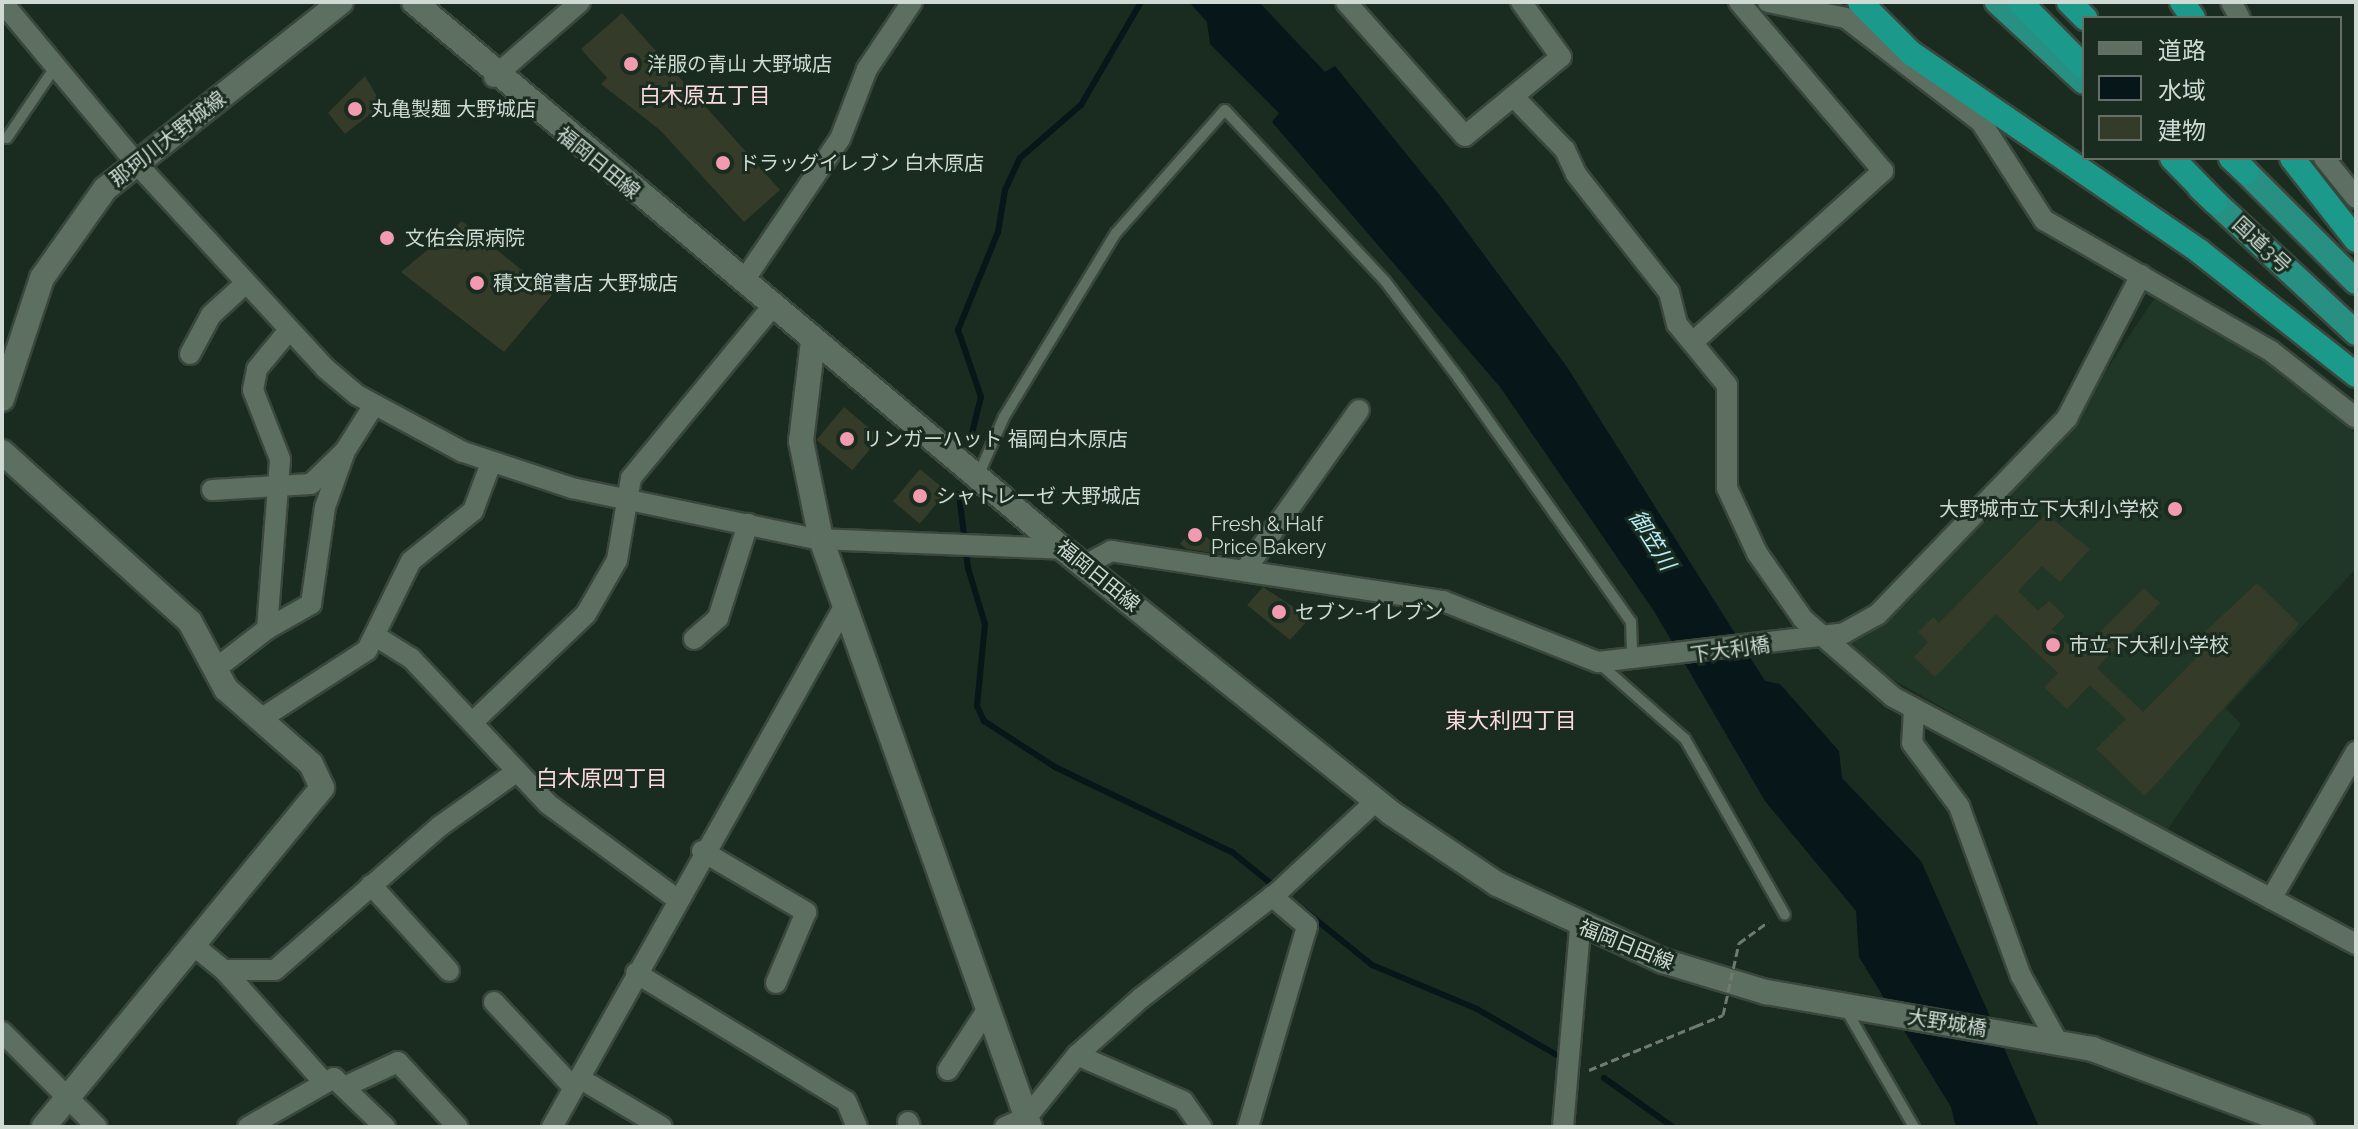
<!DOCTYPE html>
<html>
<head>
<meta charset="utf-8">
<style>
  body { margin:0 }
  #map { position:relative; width:2358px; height:1129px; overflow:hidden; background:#1a2b1f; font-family:Raleway,"Noto Sans JP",sans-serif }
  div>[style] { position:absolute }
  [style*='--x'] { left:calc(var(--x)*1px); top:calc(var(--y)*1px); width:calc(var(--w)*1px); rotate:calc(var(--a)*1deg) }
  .built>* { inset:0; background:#203626 }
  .water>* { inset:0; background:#061619 }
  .stream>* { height:6px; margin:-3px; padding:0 3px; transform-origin:3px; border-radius:3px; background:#061619 }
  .building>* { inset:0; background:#353b29; transform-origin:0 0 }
  .path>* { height:3px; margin-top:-1.5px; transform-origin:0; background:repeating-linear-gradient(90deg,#6d7b71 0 8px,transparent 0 12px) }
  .roads { filter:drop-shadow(2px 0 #39473d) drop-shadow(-2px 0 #39473d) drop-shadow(0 2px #39473d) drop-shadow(0 -2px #39473d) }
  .service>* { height:10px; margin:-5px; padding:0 5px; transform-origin:5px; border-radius:5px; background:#5c6f61 }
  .minor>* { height:20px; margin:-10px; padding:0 10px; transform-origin:10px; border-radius:10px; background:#5c6f61 }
  .tertiary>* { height:24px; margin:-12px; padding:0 12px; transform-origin:12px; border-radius:12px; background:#5c6f61 }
  .secondary>* { height:24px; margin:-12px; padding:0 12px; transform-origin:12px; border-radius:12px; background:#5c6f61 }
  .trunk>* { height:24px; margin:-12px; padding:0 12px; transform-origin:12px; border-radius:12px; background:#289082 }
  .motorway>* { height:24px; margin:-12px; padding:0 12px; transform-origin:12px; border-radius:12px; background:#1b998b }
  .path-bridge>* { height:3px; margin-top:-1.5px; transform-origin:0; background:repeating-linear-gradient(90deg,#6d7b71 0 8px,transparent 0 12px) }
  .dots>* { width:22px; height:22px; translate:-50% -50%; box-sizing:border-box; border:4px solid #1a2b1f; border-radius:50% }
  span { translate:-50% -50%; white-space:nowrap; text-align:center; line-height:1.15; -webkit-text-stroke:6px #1a2b1f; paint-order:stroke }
  .poi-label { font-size:20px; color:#cfdad2 }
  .left { translate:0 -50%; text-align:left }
  .right { translate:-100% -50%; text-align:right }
  .street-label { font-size:20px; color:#cfdad2 }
  .neighbourhood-label { font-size:22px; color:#fcd9e0 }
  .water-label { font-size:22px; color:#b8eefa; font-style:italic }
  .frame { position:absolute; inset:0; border:4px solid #cfdad2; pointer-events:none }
  .legend { position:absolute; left:2082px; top:16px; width:260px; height:144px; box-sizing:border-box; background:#1a2b1f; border:2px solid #627167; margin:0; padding:10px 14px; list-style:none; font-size:24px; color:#cfdad2 }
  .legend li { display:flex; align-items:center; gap:16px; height:40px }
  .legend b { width:40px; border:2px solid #627167 }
</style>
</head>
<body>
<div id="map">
  <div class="built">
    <div style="clip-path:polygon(2154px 299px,2250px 347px,2356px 434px,2356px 569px,2226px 708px,2241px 724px,2165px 833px,1876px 670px,1852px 648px,1852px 638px,1880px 626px,2054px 448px)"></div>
  </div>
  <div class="water">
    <div style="clip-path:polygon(1189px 2px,1259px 2px,1325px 72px,1335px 66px,1442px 198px,1567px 367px,1765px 681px,1780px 684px,1839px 751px,1842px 778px,1921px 861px,2039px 1127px,1956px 1127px,1951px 1107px,1859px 957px,1856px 911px,1765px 801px,1654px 611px,1500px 387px,1272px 122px,1279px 113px,1210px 44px,1207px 22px)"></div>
  </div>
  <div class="stream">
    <div style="--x:971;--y:437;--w:41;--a:-76"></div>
    <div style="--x:981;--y:397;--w:71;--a:-108.9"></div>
    <div style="--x:958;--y:330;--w:106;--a:-67.8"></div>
    <div style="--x:998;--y:232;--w:43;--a:-80.5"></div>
    <div style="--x:1005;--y:190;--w:35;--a:-65"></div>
    <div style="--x:1020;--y:158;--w:81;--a:-41"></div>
    <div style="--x:1081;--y:105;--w:119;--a:-59.8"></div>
    <div style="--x:959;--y:494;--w:75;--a:83.1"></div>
    <div style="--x:968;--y:568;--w:59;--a:73.1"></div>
    <div style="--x:985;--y:624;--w:82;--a:95.6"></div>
    <div style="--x:977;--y:706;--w:17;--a:65"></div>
    <div style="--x:984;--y:721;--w:85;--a:32.9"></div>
    <div style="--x:1055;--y:767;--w:196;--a:25.7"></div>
    <div style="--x:1232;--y:852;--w:180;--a:38.9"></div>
    <div style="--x:1372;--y:965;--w:114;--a:22.7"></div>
    <div style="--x:1477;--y:1009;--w:98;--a:30"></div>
    <div style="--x:1604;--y:1078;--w:85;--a:35.4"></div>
  </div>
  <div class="building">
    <div style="clip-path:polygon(622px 13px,780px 190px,744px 222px,660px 130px,601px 84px,607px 78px,581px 49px)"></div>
    <div style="clip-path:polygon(365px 76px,382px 105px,345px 134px,328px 113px)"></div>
    <div style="clip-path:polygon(462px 221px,552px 295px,504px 352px,401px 272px)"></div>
    <div style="left:844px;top:407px;width:47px;height:43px;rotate:40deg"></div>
    <div style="left:920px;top:469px;width:35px;height:42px;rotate:40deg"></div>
    <div style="clip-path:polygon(2046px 514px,2090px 549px,2060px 582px,2042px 566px,2018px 591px,2038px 611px,2049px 601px,2065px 616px,2052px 629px,2078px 654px,2144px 588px,2160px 603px,2097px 668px,2143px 712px,2200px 654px,2191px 645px,2257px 583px,2299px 624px,2145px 796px,2096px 749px,2126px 719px,2090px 685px,2067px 709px,2044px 687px,2058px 673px,1996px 614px,1935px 677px,1914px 657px,1928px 642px,1918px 632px,1933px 617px,1939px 623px)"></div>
    <div style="clip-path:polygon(1193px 527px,1231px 556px,1187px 549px,1180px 544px)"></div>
    <div style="clip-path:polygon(1263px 587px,1310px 618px,1290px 640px,1247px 605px)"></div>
  </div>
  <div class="path">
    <div style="--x:1589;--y:1070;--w:116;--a:-22.4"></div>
  </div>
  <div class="roads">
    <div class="service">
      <div style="--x:7;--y:138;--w:87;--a:-55.8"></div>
      <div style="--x:978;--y:476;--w:64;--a:-66.2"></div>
      <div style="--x:1004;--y:417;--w:215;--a:-58.7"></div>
      <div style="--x:1116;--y:233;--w:164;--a:-48.5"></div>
      <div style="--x:1225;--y:110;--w:234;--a:46.9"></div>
      <div style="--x:1385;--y:281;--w:123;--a:52.9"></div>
      <div style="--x:1459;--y:379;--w:298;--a:54.7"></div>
      <div style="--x:1631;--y:622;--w:37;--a:88"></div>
      <div style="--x:1600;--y:664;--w:113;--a:41.4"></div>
      <div style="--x:1685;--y:739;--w:202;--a:60.4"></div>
      <div style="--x:1845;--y:1008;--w:138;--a:59.9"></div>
    </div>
    <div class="minor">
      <div style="--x:2;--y:2;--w:209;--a:50.2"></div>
      <div style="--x:136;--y:163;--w:279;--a:47.3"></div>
      <div style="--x:325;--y:368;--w:42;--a:40.2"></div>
      <div style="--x:357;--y:395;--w:120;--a:28.3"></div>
      <div style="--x:463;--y:452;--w:115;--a:18.3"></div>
      <div style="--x:572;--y:488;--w:250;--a:11.8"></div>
      <div style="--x:817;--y:539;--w:246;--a:2.3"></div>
      <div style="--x:1346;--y:2;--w:179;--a:48.4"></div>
      <div style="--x:1465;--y:136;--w:124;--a:-39.5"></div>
      <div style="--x:1561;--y:57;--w:68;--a:-126"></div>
      <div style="--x:1768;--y:2;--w:80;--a:11.6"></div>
      <div style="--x:1846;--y:18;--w:170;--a:37.6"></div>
      <div style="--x:1981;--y:122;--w:117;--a:57.3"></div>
      <div style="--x:2044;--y:220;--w:262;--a:30"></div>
      <div style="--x:2271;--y:351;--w:108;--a:38.2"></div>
      <div style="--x:2231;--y:2;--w:18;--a:61"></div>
      <div style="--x:494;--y:77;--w:114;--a:-41.1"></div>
      <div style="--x:1514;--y:97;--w:74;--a:46.1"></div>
      <div style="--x:1565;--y:150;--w:26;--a:65"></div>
      <div style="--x:1576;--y:174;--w:150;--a:51.8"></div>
      <div style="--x:1669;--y:292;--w:33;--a:76"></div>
      <div style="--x:1677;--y:324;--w:79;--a:50.7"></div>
      <div style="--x:1727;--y:385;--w:103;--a:90"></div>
      <div style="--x:1727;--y:488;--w:72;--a:65.2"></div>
      <div style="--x:1757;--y:553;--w:80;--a:55.1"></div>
      <div style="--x:1803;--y:619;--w:119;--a:40.9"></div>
      <div style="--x:1893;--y:697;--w:525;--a:28.08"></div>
      <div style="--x:2324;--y:158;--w:51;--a:51.3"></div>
      <div style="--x:743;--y:282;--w:173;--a:-55.9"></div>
      <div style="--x:840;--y:139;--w:75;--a:-68.9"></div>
      <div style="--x:867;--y:69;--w:81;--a:-56.1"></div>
      <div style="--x:1693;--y:342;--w:256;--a:-42"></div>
      <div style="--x:1883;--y:171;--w:222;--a:-130.4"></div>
      <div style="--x:190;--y:354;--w:44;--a:-61.7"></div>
      <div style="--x:211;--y:315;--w:46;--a:-42.4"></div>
      <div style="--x:212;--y:490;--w:99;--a:-3.5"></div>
      <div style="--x:311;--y:484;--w:47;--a:-44.1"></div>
      <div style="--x:345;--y:451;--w:54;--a:-57.8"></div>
      <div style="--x:1085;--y:565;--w:30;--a:-28"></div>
      <div style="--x:1111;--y:551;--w:336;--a:8.6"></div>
      <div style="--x:1443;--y:601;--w:167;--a:21.5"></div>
      <div style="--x:1598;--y:662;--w:248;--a:-6.7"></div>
      <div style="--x:1844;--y:633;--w:38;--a:-29"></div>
      <div style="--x:1877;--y:615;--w:274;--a:-46"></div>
      <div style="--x:2067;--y:418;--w:161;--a:-62.6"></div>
      <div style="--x:1246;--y:569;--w:195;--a:-54.6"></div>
      <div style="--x:267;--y:629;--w:51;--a:-29.6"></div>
      <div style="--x:311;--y:604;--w:98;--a:-81.8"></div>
      <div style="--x:325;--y:507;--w:59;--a:-70.3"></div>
      <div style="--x:377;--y:637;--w:40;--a:32"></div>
      <div style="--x:411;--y:658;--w:200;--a:46.8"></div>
      <div style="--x:548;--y:804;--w:160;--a:36.4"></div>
      <div style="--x:694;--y:639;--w:32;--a:-41"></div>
      <div style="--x:718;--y:618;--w:99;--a:-72.3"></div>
      <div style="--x:214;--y:670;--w:67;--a:-37.7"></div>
      <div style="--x:267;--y:629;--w:170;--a:-85.6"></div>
      <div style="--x:280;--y:459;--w:74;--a:-111.4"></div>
      <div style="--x:253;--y:390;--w:21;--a:-79"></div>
      <div style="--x:257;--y:369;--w:50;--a:-50.6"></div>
      <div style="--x:1914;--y:709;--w:34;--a:93"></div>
      <div style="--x:1912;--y:743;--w:79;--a:53.3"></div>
      <div style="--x:1959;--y:806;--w:181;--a:70"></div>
      <div style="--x:2021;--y:976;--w:74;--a:61"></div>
      <div style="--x:259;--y:720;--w:129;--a:-32.9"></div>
      <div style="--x:367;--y:650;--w:99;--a:-63.7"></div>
      <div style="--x:411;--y:561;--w:80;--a:-38.9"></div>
      <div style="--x:473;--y:511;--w:51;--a:-69.4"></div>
      <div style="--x:474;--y:721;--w:155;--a:-43.7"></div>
      <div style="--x:586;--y:614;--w:62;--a:-60.1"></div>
      <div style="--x:617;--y:560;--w:83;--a:-80.3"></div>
      <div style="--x:631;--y:478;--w:222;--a:-50.5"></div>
      <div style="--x:702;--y:851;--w:121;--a:30.4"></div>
      <div style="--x:806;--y:912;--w:77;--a:112.9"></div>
      <div style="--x:371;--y:885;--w:116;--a:47.8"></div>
      <div style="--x:2271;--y:899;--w:170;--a:-60"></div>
      <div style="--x:193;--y:945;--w:40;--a:39"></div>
      <div style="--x:224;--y:970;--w:51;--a:0"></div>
      <div style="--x:275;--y:970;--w:219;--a:-41.1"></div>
      <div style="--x:440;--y:826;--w:93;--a:-35.4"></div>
      <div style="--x:224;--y:970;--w:149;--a:48.3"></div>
      <div style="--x:636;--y:973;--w:246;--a:31.4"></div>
      <div style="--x:846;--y:1101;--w:28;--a:67"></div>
      <div style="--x:494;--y:1002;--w:117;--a:47.1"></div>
      <div style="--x:2;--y:1032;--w:134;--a:45"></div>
      <div style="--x:1077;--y:1055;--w:116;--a:23.5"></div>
      <div style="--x:1183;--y:1101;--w:32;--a:55"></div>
      <div style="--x:948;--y:1070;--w:72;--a:-57"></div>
      <div style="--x:579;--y:1078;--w:96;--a:30.6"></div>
      <div style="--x:346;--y:1086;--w:57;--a:-24.8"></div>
      <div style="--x:398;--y:1062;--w:88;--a:47.3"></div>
      <div style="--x:908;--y:1122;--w:5;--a:68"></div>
      <div style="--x:248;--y:1127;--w:99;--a:-29.7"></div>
      <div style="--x:334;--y:1078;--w:71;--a:43.9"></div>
      <div style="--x:552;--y:1127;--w:599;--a:-60.69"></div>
      <div style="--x:1005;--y:1127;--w:24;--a:-24"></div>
      <div style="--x:1027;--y:1117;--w:80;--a:-51.1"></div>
      <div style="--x:1077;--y:1055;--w:86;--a:-41.7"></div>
      <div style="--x:1141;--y:998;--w:173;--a:-37.7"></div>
      <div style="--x:1278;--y:892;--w:134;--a:-42.9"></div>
      <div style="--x:1248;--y:1127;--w:209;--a:-73.6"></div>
      <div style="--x:1307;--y:926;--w:46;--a:-139.4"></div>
      <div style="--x:1563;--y:1127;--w:200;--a:-85.1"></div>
    </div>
    <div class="tertiary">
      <div style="--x:813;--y:341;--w:101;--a:96.8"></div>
      <div style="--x:801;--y:441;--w:100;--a:78.5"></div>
      <div style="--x:821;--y:539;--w:624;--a:70.43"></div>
      <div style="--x:2;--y:452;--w:253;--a:42.1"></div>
      <div style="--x:190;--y:622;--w:76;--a:61.8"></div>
      <div style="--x:226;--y:689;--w:113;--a:41.4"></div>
      <div style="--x:311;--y:764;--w:26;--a:65"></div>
      <div style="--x:322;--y:788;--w:438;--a:129.4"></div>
    </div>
    <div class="secondary">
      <div style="--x:414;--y:2;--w:849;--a:40.13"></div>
      <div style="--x:1063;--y:549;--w:421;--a:38.8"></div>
      <div style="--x:1391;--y:813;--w:128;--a:33.8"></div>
      <div style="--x:1497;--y:884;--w:183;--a:24.9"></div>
      <div style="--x:1663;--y:961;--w:108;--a:16.8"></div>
      <div style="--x:1766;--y:992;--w:331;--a:9.9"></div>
      <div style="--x:2092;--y:1049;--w:224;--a:20.4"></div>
      <div style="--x:2;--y:399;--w:127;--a:-71.7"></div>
      <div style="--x:42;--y:278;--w:109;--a:-54.7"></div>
      <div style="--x:105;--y:189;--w:301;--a:-38.4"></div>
    </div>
    <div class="trunk">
      <div style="--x:1997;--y:2;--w:118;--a:42.6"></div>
      <div style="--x:2232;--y:158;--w:175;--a:45"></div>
      <div style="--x:2200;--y:188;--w:213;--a:42.9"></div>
    </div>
    <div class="motorway">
      <div style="--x:1860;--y:2;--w:72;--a:45"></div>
      <div style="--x:1911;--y:53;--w:349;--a:34.5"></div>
      <div style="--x:2199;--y:251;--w:200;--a:38.3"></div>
      <div style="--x:2020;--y:2;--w:91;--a:45.4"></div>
      <div style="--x:2069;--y:2;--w:23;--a:45"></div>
      <div style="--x:2182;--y:2;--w:19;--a:55"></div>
      <div style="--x:2172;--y:158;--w:62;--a:45.7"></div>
      <div style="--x:2231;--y:158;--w:21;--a:43"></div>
      <div style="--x:2292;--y:158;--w:104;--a:52"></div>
    </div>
  </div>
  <div class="path-bridge">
    <div style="--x:1696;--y:1026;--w:29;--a:-22"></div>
    <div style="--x:1723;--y:1015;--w:74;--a:-77.5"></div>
    <div style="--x:1739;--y:943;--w:36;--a:-36"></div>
  </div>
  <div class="dots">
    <div style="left:631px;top:64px;background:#f29ab0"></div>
    <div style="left:355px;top:109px;background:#f29ab0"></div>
    <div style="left:723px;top:163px;background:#f29ab0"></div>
    <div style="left:387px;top:238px;background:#f29ab0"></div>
    <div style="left:477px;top:283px;background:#f29ab0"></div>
    <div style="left:847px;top:439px;background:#f29ab0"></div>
    <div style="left:920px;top:496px;background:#f29ab0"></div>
    <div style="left:2175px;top:509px;background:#f29ab0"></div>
    <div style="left:1195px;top:535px;background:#f29ab0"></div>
    <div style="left:1279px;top:612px;background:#f29ab0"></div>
    <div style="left:2053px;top:645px;background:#f29ab0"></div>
  </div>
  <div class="poi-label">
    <span class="left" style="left:647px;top:64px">洋服の青山 大野城店</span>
    <span class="left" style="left:371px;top:109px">丸亀製麺 大野城店</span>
    <span class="left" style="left:739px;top:163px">ドラッグイレブン 白木原店</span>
    <span class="left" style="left:405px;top:238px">文佑会原病院</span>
    <span class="left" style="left:493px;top:283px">積文館書店 大野城店</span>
    <span class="left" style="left:863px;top:439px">リンガーハット 福岡白木原店</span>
    <span class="left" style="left:936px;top:496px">シャトレーゼ 大野城店</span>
    <span class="right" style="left:2159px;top:509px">大野城市立下大利小学校</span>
    <span class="left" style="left:1211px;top:536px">Fresh &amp; Half<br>Price Bakery</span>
    <span class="left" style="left:1295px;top:612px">セブン-イレブン</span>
    <span class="left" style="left:2069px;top:645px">市立下大利小学校</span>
  </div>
  <div class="street-label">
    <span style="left:168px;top:139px;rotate:-38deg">那珂川大野城線</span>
    <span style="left:598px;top:163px;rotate:39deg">福岡日田線</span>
    <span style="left:2262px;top:245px;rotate:43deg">国道3号</span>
    <span style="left:1098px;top:576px;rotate:39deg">福岡日田線</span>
    <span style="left:1730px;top:650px;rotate:-8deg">下大利橋</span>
    <span style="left:1626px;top:945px;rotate:22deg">福岡日田線</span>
    <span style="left:1947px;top:1023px;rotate:9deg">大野城橋</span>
  </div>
  <div class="neighbourhood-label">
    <span style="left:705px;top:96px">白木原五丁目</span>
    <span style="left:1511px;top:721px">東大利四丁目</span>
    <span style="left:602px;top:779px">白木原四丁目</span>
  </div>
  <div class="water-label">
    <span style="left:1652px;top:540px;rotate:58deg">御笠川</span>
  </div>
  <div class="frame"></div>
  <ul class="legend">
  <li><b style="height:10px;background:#5c6f61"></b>道路</li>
  <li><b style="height:22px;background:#061619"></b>水域</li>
  <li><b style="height:22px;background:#353b29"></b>建物</li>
  </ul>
</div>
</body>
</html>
